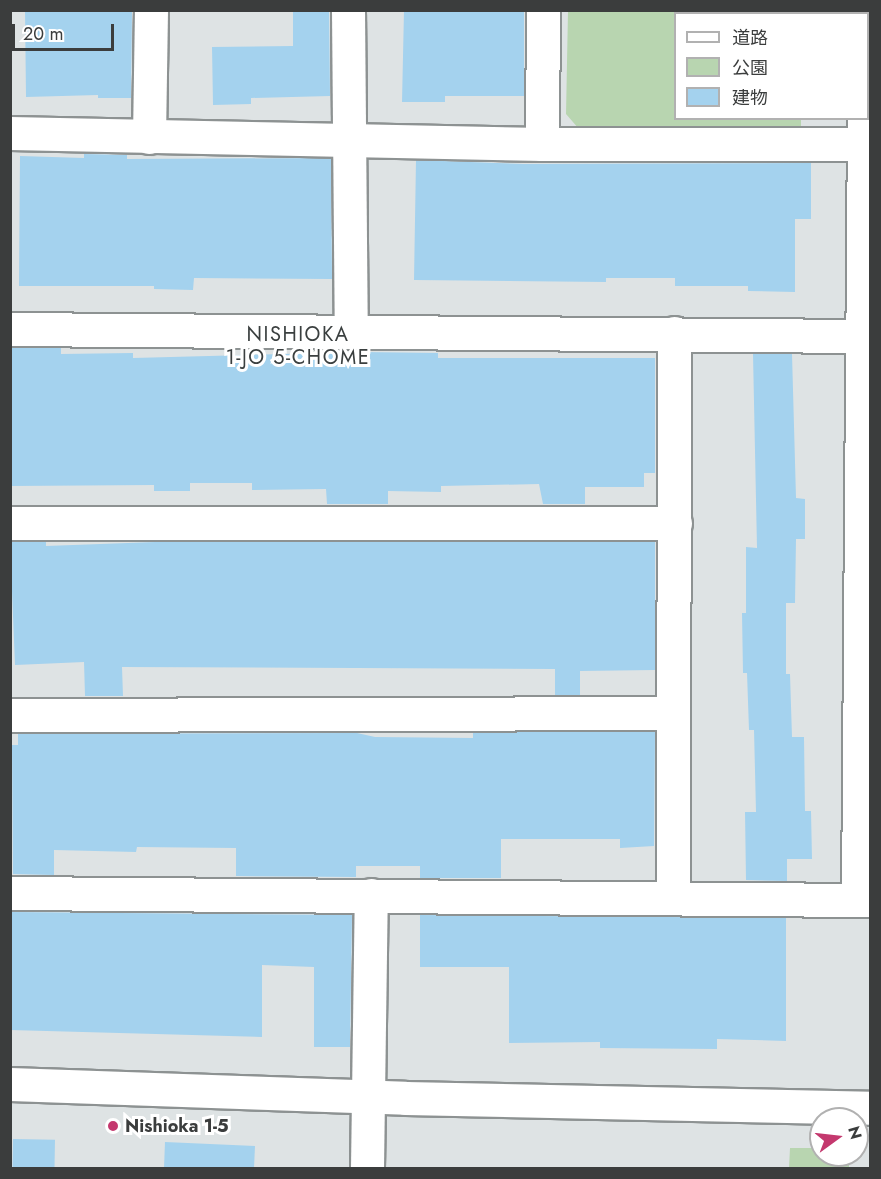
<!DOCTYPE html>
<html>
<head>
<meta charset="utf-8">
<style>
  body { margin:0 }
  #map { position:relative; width:881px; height:1179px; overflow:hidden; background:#dee3e4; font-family:Jost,"Noto Sans JP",sans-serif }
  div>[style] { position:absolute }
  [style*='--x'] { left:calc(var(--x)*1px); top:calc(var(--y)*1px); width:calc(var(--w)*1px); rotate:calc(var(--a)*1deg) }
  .green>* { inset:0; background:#b8d5b0 }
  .building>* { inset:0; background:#a4d2ee; transform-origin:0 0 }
  .roads { filter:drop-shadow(2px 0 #8d9292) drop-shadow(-2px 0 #8d9292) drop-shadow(0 2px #8d9292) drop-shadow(0 -2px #8d9292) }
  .minor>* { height:33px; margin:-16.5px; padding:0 16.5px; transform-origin:16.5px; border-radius:16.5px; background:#fff }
  .dots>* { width:16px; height:16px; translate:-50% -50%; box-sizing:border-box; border:3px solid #fff; border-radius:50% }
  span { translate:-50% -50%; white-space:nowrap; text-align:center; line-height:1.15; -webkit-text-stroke:6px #fff; paint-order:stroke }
  .poi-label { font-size:18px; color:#3b3d3d; font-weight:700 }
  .left { translate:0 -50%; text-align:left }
  .neighbourhood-label { font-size:20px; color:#3a3f3f; letter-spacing:1.5px }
  .frame { position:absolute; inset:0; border:12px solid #3b3d3d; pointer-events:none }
  .legend { position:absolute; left:674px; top:12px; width:195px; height:108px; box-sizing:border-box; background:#fff; border:2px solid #b1b1b1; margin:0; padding:8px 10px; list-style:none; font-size:18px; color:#3b3d3d }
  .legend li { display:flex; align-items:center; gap:12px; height:30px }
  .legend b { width:30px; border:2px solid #b1b1b1 }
  .north { position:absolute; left:809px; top:1107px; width:60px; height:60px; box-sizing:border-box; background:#fff; border:2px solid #b1b1b1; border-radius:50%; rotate:75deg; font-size:16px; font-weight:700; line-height:24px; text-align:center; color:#3b3d3d }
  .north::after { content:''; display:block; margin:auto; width:21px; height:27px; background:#c4386e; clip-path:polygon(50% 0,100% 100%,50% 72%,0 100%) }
  .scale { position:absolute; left:12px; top:24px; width:102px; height:27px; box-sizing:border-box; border:3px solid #3b3d3d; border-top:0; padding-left:8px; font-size:18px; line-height:21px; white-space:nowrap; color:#3b3d3d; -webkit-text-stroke:4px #fff; paint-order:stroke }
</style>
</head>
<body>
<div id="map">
  <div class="green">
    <div style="clip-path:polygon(568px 11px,803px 11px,676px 14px,676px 118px,801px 119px,801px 135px,579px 129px,566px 114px)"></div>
    <div style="clip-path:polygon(790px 1148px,821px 1148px,821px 1155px,849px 1155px,849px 1168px,789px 1168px)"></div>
  </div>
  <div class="building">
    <div style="clip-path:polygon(25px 10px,132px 10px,131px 98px,98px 98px,98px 95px,26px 97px)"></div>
    <div style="clip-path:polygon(293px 10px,329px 10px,330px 96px,251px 98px,251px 104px,213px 105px,212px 47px,293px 46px)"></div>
    <div style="clip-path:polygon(404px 10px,524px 10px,524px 96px,445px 96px,445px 102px,402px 102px)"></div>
    <div style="clip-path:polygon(84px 154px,127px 155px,127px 159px,331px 158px,332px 279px,194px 278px,193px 290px,154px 289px,154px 286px,19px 286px,20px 156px,84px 158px)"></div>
    <div style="clip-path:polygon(416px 160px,523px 164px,811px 163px,811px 219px,795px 219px,795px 292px,748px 291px,748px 286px,675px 286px,675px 278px,606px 278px,606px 282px,414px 280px)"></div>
    <div style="clip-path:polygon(10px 348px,61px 348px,61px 354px,133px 353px,133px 358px,361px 352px,438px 353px,438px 358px,655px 358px,655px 473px,644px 473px,644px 487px,585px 487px,585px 504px,543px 504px,539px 484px,441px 486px,441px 492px,388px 491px,388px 504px,327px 504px,326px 489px,252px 490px,252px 483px,190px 483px,190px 491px,154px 491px,154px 485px,10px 486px)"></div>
    <div style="clip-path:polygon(753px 354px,792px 354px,796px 498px,805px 499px,805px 539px,796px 539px,795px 603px,786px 603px,786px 674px,790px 674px,792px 737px,804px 737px,805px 811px,811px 811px,812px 859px,787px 859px,787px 881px,746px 880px,745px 812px,756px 812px,754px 730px,749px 730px,747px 673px,743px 673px,742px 613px,746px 613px,746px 547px,757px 548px)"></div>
    <div style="clip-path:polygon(10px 542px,46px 542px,46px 546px,155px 542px,655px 542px,655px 670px,580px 671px,580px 695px,555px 695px,555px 669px,122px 667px,123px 696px,85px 696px,84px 662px,15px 665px)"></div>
    <div style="clip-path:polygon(473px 732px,655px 732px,654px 846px,620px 848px,620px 839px,501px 839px,501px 878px,420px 878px,420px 866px,356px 866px,356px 877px,236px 876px,236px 848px,137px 847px,136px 852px,54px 850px,54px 875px,13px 874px,12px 745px,18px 745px,18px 734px,357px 733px,375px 737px,473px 738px)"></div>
    <div style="clip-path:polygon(10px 912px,352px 915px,350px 1047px,314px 1047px,314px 967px,262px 965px,262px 1037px,10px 1030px)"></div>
    <div style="clip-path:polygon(420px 915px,786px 918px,786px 1041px,717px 1039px,717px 1049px,600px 1048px,600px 1042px,509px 1043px,509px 967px,420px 967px)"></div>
    <div style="left:13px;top:1139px;width:42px;height:29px;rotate:1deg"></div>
    <div style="clip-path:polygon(165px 1142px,255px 1146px,254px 1168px,164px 1168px)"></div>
  </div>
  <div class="roads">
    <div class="minor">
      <div style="--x:348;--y:10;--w:320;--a:89.5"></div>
      <div style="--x:866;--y:14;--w:4;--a:-90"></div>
      <div style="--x:10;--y:133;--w:532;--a:1.18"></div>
      <div style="--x:542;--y:144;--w:322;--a:0"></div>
      <div style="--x:149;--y:137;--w:127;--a:-89.1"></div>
      <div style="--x:542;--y:144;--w:134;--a:-89.6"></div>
      <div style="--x:10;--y:329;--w:860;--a:0.47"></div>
      <div style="--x:10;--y:523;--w:665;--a:0"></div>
      <div style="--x:10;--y:715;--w:663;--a:-0.17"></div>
      <div style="--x:10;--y:893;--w:860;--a:0.47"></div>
      <div style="--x:673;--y:898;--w:565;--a:-89.9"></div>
      <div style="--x:858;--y:900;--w:782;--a:-89.56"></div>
      <div style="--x:10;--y:1084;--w:395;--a:2"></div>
      <div style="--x:405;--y:1098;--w:465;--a:1.2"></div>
      <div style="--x:367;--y:1168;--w:273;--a:-89.2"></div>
    </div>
  </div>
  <div class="dots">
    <div style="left:113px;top:1126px;background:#c4386e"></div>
  </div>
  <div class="poi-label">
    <span class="left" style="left:125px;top:1126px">Nishioka 1-5</span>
  </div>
  <div class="neighbourhood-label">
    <span style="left:298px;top:346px">NISHIOKA<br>1-JO 5-CHOME</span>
  </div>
  <div class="frame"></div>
  <ul class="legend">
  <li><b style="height:8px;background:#fff"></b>道路</li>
  <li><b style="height:16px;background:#b8d5b0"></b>公園</li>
  <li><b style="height:16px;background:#a4d2ee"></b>建物</li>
  </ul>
  <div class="north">N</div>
  <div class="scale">20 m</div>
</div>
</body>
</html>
